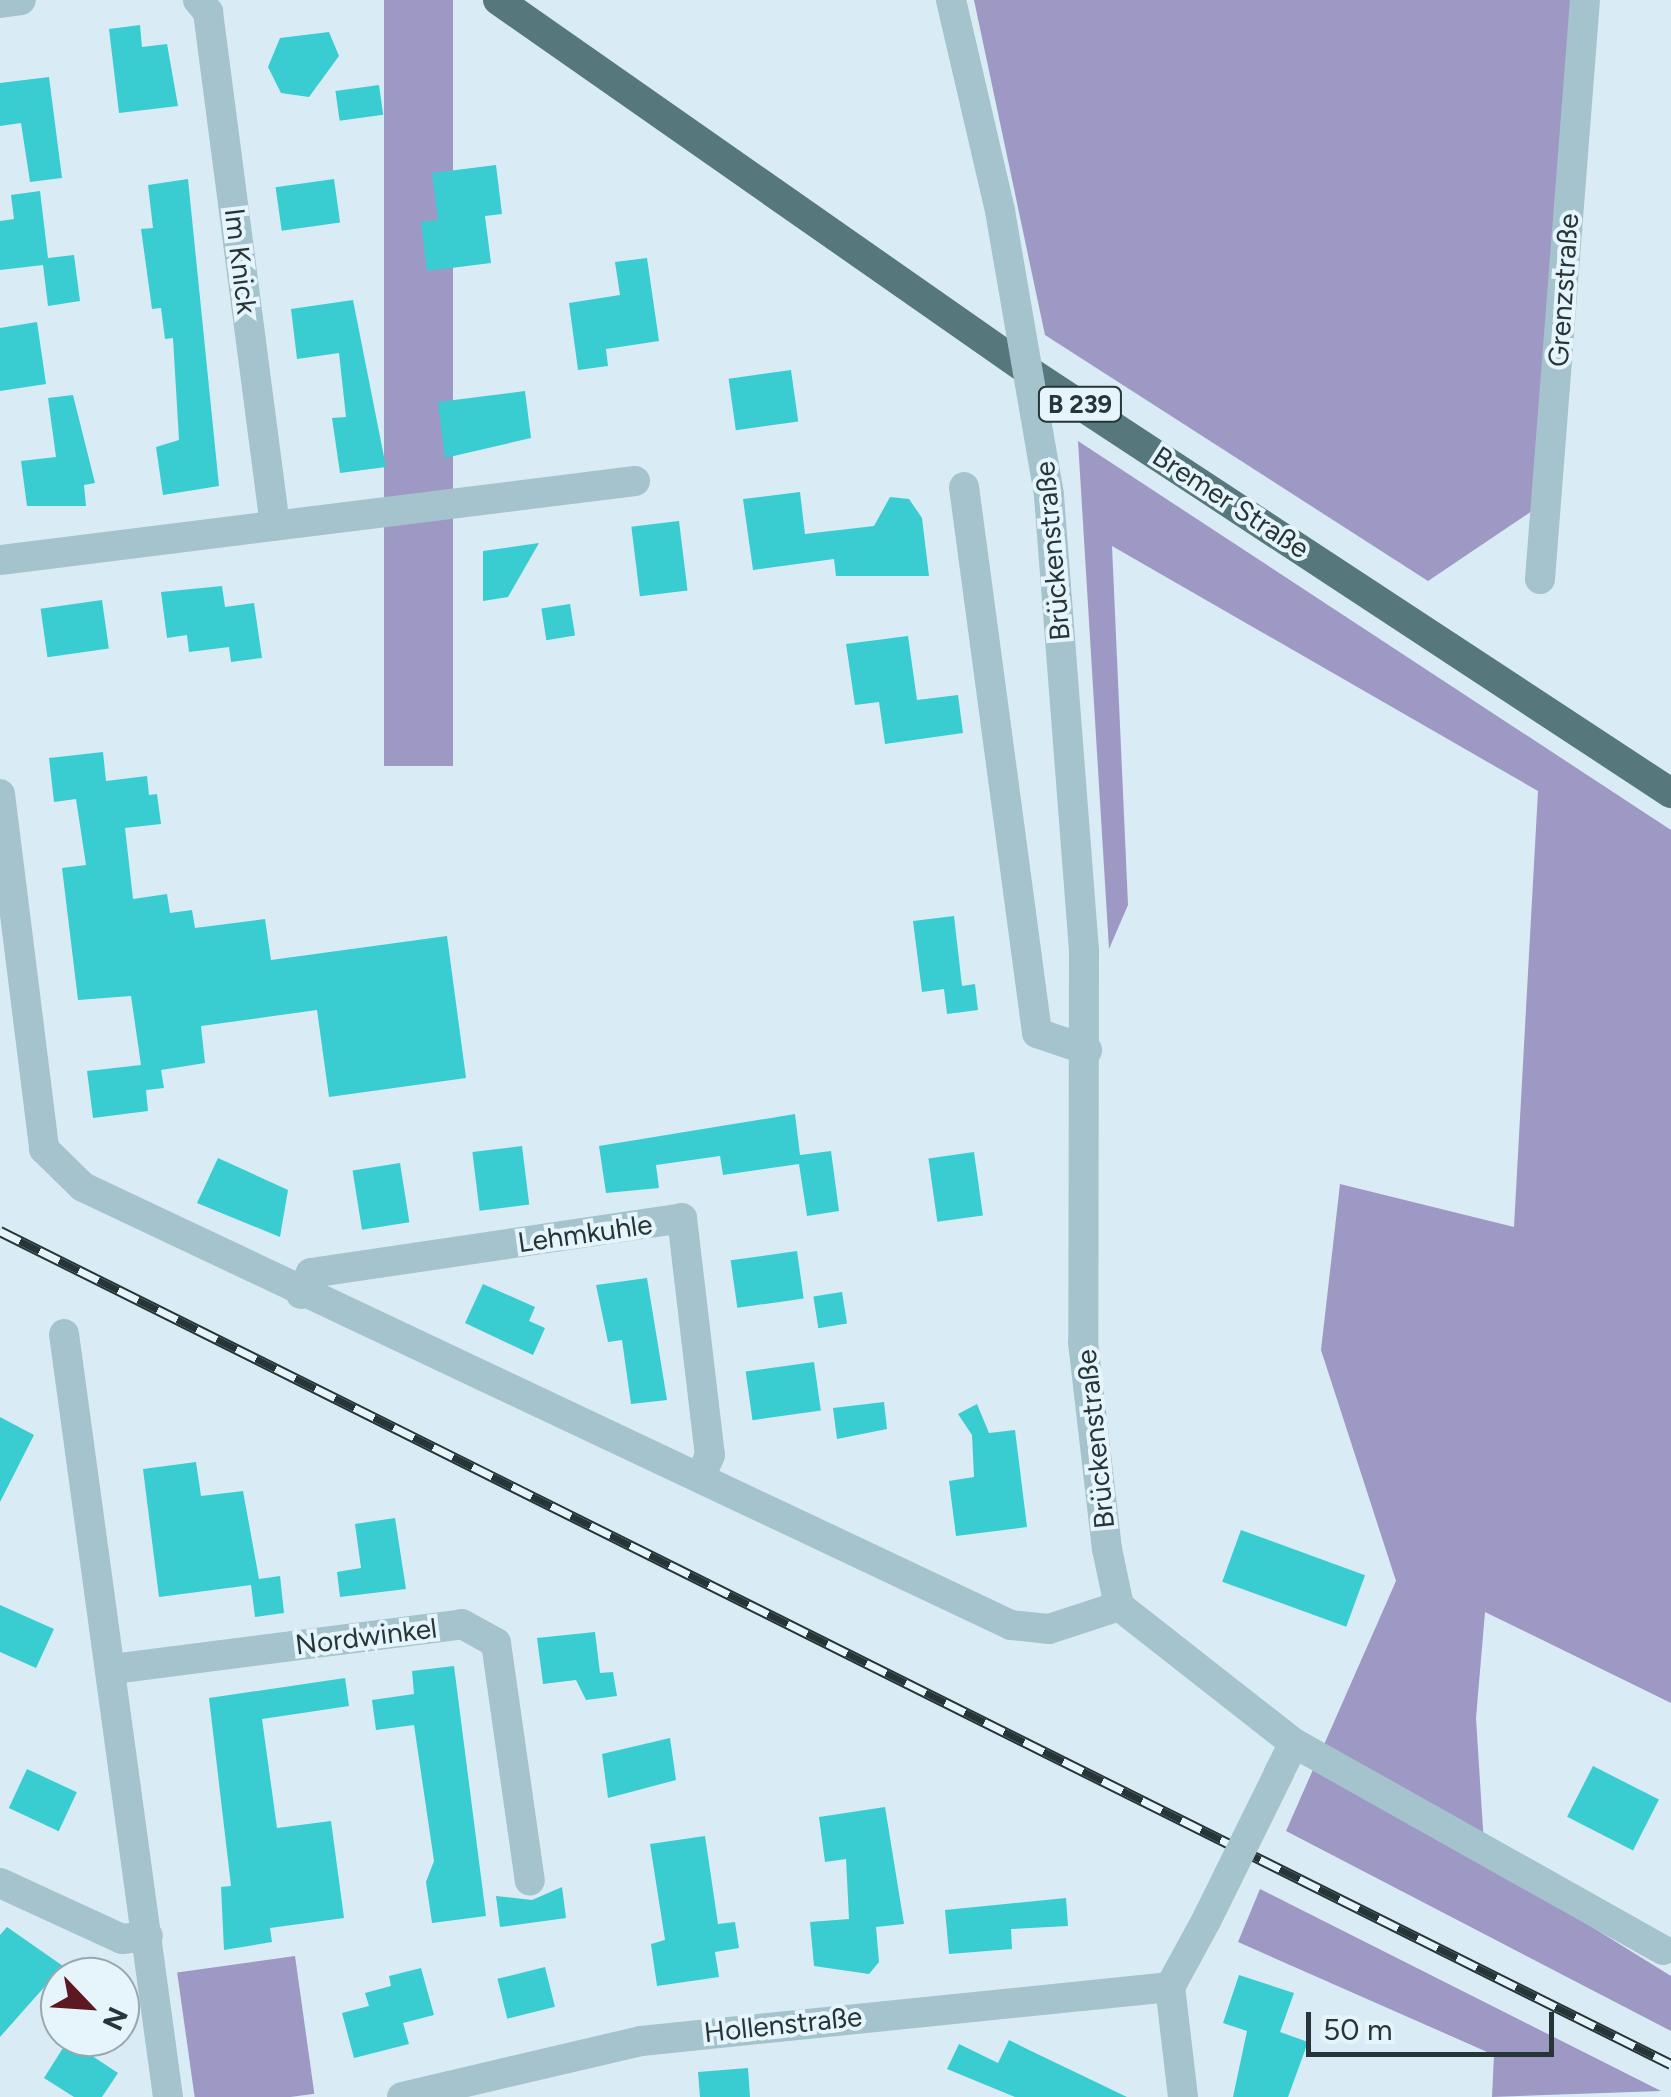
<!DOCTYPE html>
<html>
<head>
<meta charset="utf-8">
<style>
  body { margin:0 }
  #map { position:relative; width:1671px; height:2097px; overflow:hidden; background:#d9ebf4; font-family:Figtree,sans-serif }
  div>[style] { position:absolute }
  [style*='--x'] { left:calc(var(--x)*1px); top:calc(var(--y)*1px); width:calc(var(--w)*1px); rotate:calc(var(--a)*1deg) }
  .green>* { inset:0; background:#9e98c4; transform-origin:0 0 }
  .building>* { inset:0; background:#39cdd2; transform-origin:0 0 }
  .minor>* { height:30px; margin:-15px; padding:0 15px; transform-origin:15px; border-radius:15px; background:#a4c3cd }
  .major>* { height:30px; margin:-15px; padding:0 15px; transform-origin:15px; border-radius:15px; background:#56777b }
  .rail>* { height:11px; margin-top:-5.5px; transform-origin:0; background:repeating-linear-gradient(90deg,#e6f4fb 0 22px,#263638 0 44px); box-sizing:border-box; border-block:2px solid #263638 }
  .minor-bridge>* { height:30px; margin:-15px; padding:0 15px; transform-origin:15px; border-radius:15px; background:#a4c3cd }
  span { translate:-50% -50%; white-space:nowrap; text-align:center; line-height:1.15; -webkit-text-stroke:8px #e6f4fb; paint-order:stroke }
  .shield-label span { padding:2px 8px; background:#e6f4fb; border:2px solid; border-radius:8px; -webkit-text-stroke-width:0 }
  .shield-label { font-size:25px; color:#263638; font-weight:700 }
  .street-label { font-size:28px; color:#263638 }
  .north { position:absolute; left:40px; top:1957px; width:100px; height:100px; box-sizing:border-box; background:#e6f4fb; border:2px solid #99a8ad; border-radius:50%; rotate:115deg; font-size:28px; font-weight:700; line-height:40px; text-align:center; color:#263638 }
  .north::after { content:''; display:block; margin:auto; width:35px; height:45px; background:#5e1822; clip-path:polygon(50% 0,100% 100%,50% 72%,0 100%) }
  .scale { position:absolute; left:1306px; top:2012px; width:248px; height:45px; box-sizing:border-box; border:5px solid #263638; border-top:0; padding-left:12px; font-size:30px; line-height:35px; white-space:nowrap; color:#263638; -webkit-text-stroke:8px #e6f4fb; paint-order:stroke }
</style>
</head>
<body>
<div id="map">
  <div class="green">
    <div style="left:384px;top:0;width:69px;height:766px"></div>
    <div style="clip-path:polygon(974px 0,1575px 0,1532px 511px,1428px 581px,1045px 335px)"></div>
    <div style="clip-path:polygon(1078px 441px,1671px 830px,1671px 1703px,1485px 1612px,1476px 1718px,1485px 1861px,1671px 1976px,1671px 2031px,1286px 1831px,1396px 1581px,1321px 1350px,1340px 1184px,1514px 1227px,1538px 791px,1112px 546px,1128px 905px,1109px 949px)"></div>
    <div style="clip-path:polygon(1260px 1889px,1661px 2091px,1492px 2097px,1494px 2055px,1238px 1942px)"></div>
    <div style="left:295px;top:1956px;width:139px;height:119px;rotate:82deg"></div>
  </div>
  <div class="building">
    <div style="clip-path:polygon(140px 25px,142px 47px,167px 44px,178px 106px,119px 113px,109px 29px)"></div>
    <div style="clip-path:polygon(329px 32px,339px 56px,309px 97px,281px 93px,268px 67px,280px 38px)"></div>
    <div style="clip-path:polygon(49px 77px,62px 178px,30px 182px,21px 123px,0 126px,0 83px)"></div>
    <div style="left:379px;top:85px;width:30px;height:44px;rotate:82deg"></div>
    <div style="clip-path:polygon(496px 165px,502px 214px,485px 216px,491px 263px,427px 271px,421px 222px,438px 220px,432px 173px)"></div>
    <div style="clip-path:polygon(188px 179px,219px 486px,163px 495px,156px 447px,179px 440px,173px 338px,165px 339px,161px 308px,152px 309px,141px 229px,153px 228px,148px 185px)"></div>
    <div style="left:334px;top:179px;width:44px;height:59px;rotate:82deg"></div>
    <div style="clip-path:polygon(40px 191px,48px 258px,74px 255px,80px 301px,48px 306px,43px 265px,0 270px,0 221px,14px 219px,11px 195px)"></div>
    <div style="clip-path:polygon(647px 258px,659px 341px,606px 349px,608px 366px,578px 370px,569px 303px,620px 295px,615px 262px)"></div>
    <div style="clip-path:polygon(353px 300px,386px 467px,340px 473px,332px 418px,346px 417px,339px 353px,297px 359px,291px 309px)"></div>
    <div style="clip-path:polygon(37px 322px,46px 384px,0 391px,0 328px)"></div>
    <div style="left:791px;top:370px;width:52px;height:63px;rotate:82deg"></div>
    <div style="clip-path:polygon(525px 391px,531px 438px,445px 458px,438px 402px)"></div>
    <div style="clip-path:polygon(73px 395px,95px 483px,84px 485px,86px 506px,27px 506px,21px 461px,56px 457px,48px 398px)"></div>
    <div style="clip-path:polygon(800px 492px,805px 534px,874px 526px,890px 497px,909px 499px,922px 518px,929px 576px,836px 576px,834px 559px,753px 570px,743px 499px)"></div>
    <div style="left:679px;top:521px;width:70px;height:48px;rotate:83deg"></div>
    <div style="clip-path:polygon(539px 543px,508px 597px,483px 601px,483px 551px)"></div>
    <div style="clip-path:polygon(222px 586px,225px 607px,254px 603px,262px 658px,231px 662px,229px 647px,189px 652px,187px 635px,167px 638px,161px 592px)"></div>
    <div style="left:102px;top:600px;width:49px;height:62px;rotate:82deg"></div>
    <div style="left:570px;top:604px;width:32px;height:29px;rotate:81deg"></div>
    <div style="clip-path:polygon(908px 636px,917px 700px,958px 695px,963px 733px,885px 744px,879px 702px,855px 705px,846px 644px)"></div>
    <div style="clip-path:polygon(103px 752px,106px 781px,147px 776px,149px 795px,157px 794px,161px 824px,125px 828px,133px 899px,167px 894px,170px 913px,192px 910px,195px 928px,265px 919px,271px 960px,447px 936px,466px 1078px,329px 1097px,317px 1010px,201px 1026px,205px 1063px,161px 1070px,164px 1088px,146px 1090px,148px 1111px,93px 1118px,87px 1071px,141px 1065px,131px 996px,78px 1000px,62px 868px,86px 865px,76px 799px,54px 802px,49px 758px)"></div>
    <div style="clip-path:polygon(954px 916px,962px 986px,975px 984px,978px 1010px,947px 1014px,944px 989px,922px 992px,913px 921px)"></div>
    <div style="clip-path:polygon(795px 1114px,800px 1155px,831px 1151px,839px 1211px,807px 1216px,799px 1164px,723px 1175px,720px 1156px,656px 1165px,659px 1188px,606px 1193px,599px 1146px)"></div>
    <div style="left:522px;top:1146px;width:59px;height:50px;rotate:83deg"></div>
    <div style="left:974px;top:1152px;width:64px;height:46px;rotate:82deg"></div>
    <div style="clip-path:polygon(218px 1158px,288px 1190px,280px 1237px,197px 1203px)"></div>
    <div style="left:400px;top:1163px;width:60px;height:48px;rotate:81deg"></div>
    <div style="left:797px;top:1251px;width:48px;height:67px;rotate:82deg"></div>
    <div style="clip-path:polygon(647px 1278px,667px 1400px,631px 1404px,622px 1340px,608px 1342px,596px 1285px)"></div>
    <div style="clip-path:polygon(483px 1284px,535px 1307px,529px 1321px,545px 1328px,533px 1355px,465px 1323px)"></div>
    <div style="left:842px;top:1292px;width:32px;height:29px;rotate:81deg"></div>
    <div style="left:814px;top:1362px;width:49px;height:69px;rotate:82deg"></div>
    <div style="clip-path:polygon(884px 1402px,887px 1429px,837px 1439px,833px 1408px)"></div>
    <div style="clip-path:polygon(977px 1404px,989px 1433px,1015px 1430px,1027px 1527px,956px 1536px,949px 1481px,974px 1477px,972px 1435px,958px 1414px)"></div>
    <div style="clip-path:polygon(0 1417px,34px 1435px,0 1502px)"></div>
    <div style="clip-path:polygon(196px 1462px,201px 1496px,243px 1491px,259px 1579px,280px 1576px,284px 1613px,255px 1617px,251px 1585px,159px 1597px,143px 1469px)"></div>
    <div style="clip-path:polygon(395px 1518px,406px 1589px,340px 1597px,337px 1572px,361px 1568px,355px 1524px)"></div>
    <div style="left:1241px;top:1530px;width:132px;height:55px;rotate:20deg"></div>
    <div style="clip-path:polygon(0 1605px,54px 1629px,36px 1668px,0 1652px)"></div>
    <div style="clip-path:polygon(595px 1632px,600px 1673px,613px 1672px,617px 1696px,586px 1700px,576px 1680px,543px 1684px,537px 1638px)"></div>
    <div style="clip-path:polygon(454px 1666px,486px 1916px,432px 1923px,426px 1882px,434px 1861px,414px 1725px,376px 1730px,372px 1700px,414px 1694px,412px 1671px)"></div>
    <div style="clip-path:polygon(345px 1678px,349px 1706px,262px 1719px,277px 1828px,331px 1821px,344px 1918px,270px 1928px,272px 1942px,224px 1950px,221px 1887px,231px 1886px,209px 1698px)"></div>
    <div style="clip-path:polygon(670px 1738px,676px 1780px,608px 1798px,602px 1754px)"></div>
    <div style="left:1593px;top:1766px;width:74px;height:57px;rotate:27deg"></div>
    <div style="left:27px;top:1769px;width:55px;height:43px;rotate:25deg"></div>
    <div style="clip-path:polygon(885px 1807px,904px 1924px,876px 1927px,879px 1962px,869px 1974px,814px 1966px,810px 1922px,849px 1919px,846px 1859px,825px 1862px,819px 1817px)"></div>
    <div style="clip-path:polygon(705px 1836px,718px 1924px,735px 1922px,739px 1948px,715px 1952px,719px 1977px,657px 1986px,651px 1944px,665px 1940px,650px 1844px)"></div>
    <div style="clip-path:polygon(562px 1887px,566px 1918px,500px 1927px,496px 1896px,532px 1900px)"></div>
    <div style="clip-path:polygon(1066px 1898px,1068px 1926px,1011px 1929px,1012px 1949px,949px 1954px,945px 1910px)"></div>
    <div style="clip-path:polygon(7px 1927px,63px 1966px,0 2037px,0 1935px)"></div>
    <div style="left:545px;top:1967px;width:41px;height:49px;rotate:76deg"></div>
    <div style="clip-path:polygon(421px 1968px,434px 2015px,403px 2023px,409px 2044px,354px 2058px,342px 2013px,369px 2006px,365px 1993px,391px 1986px,389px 1976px)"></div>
    <div style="clip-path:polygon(1239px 1975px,1294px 1993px,1280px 2032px,1308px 2042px,1288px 2097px,1233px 2097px,1247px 2031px,1223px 2023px)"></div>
    <div style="clip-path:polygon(68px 2040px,118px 2073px,102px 2097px,74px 2097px,44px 2078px)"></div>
    <div style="clip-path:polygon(1009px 2040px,1029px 2050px,1127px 2097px,1015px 2097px,947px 2069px,959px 2044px,998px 2063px)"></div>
    <div style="clip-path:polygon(748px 2068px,750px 2097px,700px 2097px,698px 2072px)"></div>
  </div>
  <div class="minor">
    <div style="--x:198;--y:0;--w:16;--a:50"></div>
    <div style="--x:208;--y:12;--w:518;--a:82.57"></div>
    <div style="--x:951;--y:0;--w:217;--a:76.9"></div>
    <div style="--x:0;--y:3;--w:21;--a:-8"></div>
    <div style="--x:964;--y:487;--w:551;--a:82.38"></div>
    <div style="--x:1037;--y:1033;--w:53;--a:18.8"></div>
    <div style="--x:1049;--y:496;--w:457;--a:85.6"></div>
    <div style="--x:1084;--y:952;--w:390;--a:90.1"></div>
    <div style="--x:1083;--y:1342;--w:208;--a:83.4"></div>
    <div style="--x:1107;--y:1549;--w:58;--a:78.1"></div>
    <div style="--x:1119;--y:1606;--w:222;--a:38.1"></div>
    <div style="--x:1294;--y:1743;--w:34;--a:117"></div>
    <div style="--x:0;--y:560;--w:640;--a:-7.09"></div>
    <div style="--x:1540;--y:579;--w:581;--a:-85.56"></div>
    <div style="--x:0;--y:794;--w:358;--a:82.9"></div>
    <div style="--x:44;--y:1149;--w:54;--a:44.3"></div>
    <div style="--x:83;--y:1187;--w:1026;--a:25.27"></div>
    <div style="--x:1011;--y:1625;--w:38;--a:6"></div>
    <div style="--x:1049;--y:1629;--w:74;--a:-18.2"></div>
    <div style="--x:301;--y:1294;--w:23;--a:-65"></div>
    <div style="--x:311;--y:1273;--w:375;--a:-8.4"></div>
    <div style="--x:682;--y:1218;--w:239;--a:83.3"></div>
    <div style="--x:710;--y:1455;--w:24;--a:114"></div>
    <div style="--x:64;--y:1334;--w:770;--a:82.24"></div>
    <div style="--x:113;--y:1669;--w:352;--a:-7.3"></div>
    <div style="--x:462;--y:1624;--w:39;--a:29"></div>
    <div style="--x:496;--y:1643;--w:240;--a:81.9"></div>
    <div style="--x:1294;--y:1743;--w:423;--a:29.3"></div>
    <div style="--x:0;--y:1883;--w:134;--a:24.7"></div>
    <div style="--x:122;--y:1939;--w:26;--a:-7"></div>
    <div style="--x:402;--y:2097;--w:245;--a:-13.2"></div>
    <div style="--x:641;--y:2041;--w:532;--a:-5.83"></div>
    <div style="--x:1183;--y:2097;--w:111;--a:-96.7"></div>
    <div style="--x:1170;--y:1987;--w:75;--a:-61.4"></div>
  </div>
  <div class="major">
    <div style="--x:498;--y:0;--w:649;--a:34.96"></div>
    <div style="--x:1030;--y:372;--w:767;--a:33.3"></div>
  </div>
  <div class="rail">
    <div style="--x:0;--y:1231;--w:1867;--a:26.5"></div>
  </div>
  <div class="minor-bridge">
    <div style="--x:1000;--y:211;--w:289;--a:80.2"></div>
    <div style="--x:1206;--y:1921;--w:165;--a:-63.7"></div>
  </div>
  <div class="shield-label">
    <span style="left:1080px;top:404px">B 239</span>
  </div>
  <div class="street-label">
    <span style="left:241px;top:261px;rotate:83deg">Im Knick</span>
    <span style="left:1563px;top:290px;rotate:-86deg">Grenzstraße</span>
    <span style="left:1231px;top:502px;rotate:33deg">Bremer Straße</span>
    <span style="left:1052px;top:551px;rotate:-95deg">Brückenstraße</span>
    <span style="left:585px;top:1233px;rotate:-8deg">Lehmkuhle</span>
    <span style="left:1095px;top:1439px;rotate:-96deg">Brückenstraße</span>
    <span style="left:366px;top:1636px;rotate:-7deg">Nordwinkel</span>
    <span style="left:783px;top:2024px;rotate:-6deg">Hollenstraße</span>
  </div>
  <div class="north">N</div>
  <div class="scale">50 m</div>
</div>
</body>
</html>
